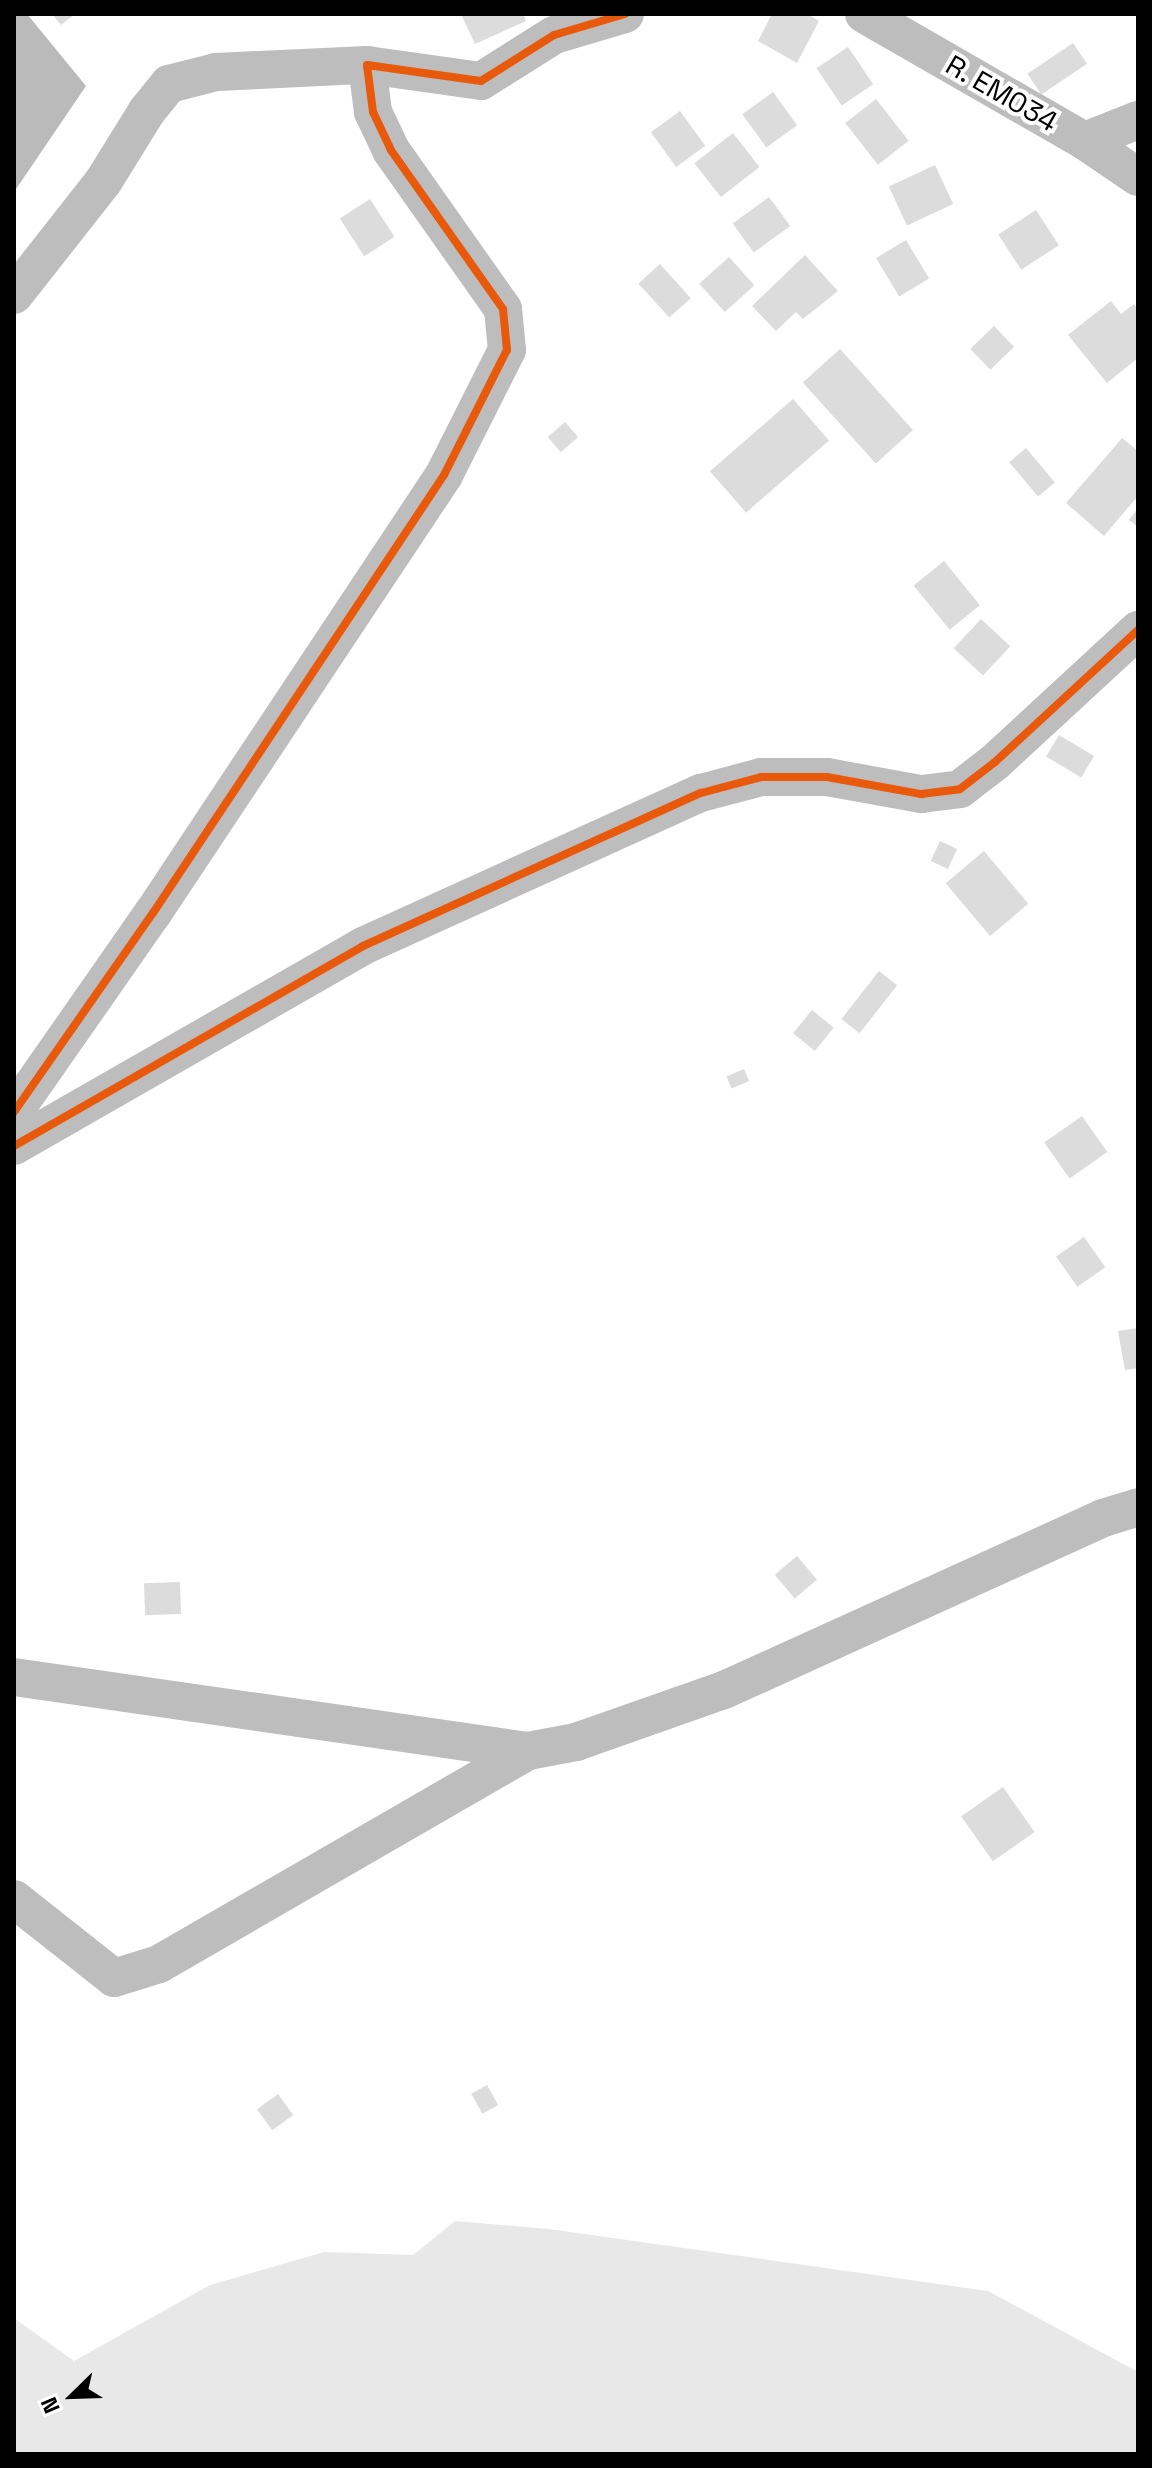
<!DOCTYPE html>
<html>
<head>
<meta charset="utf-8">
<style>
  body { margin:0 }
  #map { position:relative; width:1152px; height:2468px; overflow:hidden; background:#fff; font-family:"Space Grotesk",sans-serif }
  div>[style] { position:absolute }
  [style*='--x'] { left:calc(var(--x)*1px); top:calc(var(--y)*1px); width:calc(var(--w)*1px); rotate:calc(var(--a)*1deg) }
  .green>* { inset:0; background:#e8e8e8 }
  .water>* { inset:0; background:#bababa }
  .building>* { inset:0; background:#dcdcdc; transform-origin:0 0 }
  .minor>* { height:38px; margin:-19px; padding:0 19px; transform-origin:19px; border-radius:19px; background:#bdbdbd }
  .cycleway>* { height:8px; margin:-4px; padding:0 4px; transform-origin:4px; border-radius:4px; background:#e8590c }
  span { translate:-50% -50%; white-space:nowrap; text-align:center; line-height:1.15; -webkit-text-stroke:8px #fff; paint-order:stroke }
  .street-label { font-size:28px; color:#000 }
  .frame { position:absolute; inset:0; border:16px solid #000; pointer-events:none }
  .north { position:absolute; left:32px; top:2356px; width:80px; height:80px; -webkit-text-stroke:6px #fff; paint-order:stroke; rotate:247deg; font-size:22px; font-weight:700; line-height:32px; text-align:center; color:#000 }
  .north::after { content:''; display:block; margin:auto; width:28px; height:36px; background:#000; clip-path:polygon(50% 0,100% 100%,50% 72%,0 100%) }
</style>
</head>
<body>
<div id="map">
  <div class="green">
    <div style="clip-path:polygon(455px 2221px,549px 2229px,988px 2291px,1138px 2372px,1138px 2454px,14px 2454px,14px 2318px,74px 2361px,210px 2285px,324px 2252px,413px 2255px)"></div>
  </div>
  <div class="water">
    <div style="clip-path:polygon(14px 14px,27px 14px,86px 86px,14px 192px)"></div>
  </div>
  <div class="building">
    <div style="clip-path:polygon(52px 14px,75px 14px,61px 25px)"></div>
    <div style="clip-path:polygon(461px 14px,523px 14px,526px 21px,475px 44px)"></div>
    <div style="clip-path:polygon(772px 14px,807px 14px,819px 21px,797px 63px,758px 41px)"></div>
    <div style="left:1073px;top:43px;width:25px;height:55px;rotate:56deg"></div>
    <div style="left:848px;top:47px;width:45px;height:38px;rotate:56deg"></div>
    <div style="left:773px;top:92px;width:41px;height:38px;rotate:54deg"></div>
    <div style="left:876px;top:99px;width:53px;height:39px;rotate:52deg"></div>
    <div style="left:680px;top:111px;width:43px;height:36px;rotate:54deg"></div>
    <div style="left:733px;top:133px;width:43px;height:49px;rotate:52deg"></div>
    <div style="left:935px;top:165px;width:43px;height:51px;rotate:65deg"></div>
    <div style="left:769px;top:197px;width:36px;height:45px;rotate:54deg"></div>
    <div style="left:370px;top:199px;width:45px;height:36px;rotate:57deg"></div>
    <div style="left:1036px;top:210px;width:42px;height:45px;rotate:57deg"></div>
    <div style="left:906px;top:240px;width:45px;height:35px;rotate:59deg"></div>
    <div style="clip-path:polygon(805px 255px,838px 291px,803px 319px,796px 312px,776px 331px,752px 306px)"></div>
    <div style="left:729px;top:257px;width:38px;height:40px;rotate:48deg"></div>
    <div style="left:660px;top:264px;width:46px;height:29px;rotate:48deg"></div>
    <div style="clip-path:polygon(1111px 301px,1121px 314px,1134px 304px,1138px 309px,1138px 358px,1107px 383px,1068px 335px)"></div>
    <div style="left:994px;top:326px;width:29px;height:33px;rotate:46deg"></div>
    <div style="left:840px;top:349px;width:109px;height:50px;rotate:48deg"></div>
    <div style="left:793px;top:399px;width:55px;height:110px;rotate:49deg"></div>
    <div style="left:565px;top:422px;width:20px;height:23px;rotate:49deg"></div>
    <div style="clip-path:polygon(1122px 438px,1138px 451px,1138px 496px,1104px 536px,1066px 503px)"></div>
    <div style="left:1026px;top:448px;width:45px;height:22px;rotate:50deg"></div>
    <div style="clip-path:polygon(1138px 508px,1138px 527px,1129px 520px)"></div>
    <div style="left:944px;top:561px;width:57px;height:39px;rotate:51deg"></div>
    <div style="left:981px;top:619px;width:40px;height:40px;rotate:43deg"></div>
    <div style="left:1059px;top:735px;width:41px;height:25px;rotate:31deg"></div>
    <div style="left:940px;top:841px;width:19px;height:22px;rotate:25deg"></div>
    <div style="left:984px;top:851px;width:69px;height:50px;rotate:50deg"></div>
    <div style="left:879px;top:971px;width:23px;height:61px;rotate:38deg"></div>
    <div style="left:812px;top:1010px;width:28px;height:30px;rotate:39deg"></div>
    <div style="left:744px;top:1069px;width:13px;height:19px;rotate:67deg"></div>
    <div style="left:1082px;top:1116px;width:44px;height:46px;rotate:55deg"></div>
    <div style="left:1084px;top:1237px;width:37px;height:34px;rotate:55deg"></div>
    <div style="clip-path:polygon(1138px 1328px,1138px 1368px,1125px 1370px,1118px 1331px)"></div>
    <div style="left:797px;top:1556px;width:31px;height:29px;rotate:50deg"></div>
    <div style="left:180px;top:1582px;width:32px;height:36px;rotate:88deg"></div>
    <div style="left:1003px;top:1787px;width:55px;height:51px;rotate:55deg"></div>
    <div style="left:487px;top:2085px;width:23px;height:18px;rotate:61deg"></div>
    <div style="left:278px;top:2094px;width:26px;height:26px;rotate:54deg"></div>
  </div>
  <div class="minor">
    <div style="--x:864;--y:14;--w:255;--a:29.9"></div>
    <div style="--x:1085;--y:141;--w:64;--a:34.2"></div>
    <div style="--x:1085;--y:141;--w:57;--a:-21.6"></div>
    <div style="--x:14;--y:295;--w:144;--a:-51.8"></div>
    <div style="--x:103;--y:182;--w:84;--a:-58.2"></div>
    <div style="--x:147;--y:111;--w:35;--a:-51"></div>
    <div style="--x:169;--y:84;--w:49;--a:-14.3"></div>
    <div style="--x:216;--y:72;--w:151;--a:-2.7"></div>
    <div style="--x:14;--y:1112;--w:243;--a:-55.1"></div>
    <div style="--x:153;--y:913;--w:526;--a:-56.4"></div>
    <div style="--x:444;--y:475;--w:140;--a:-63.3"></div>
    <div style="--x:507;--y:350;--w:41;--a:-95.6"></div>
    <div style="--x:503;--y:309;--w:194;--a:-125.2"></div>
    <div style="--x:391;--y:150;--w:42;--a:-115.3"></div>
    <div style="--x:373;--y:112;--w:47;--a:-97.3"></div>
    <div style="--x:367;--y:65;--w:115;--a:8"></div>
    <div style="--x:481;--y:81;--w:86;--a:-32.2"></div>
    <div style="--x:554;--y:35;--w:74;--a:-16.5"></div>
    <div style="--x:14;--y:1146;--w:402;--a:-29.8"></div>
    <div style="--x:363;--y:946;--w:371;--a:-24.4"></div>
    <div style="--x:701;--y:793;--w:62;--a:-14.9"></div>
    <div style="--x:761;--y:777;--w:66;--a:0"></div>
    <div style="--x:827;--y:777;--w:96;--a:10.3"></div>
    <div style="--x:921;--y:794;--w:39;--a:-7"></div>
    <div style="--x:960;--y:789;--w:44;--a:-37.6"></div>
    <div style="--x:995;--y:762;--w:195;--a:-42.7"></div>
    <div style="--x:14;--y:1677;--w:519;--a:8.19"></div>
    <div style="--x:528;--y:1751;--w:49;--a:-10.6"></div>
    <div style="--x:576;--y:1742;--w:157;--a:-19.4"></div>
    <div style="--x:724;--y:1690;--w:416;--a:-24.4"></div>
    <div style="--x:1103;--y:1518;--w:37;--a:-17"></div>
    <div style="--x:14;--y:1899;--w:127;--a:38.3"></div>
    <div style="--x:114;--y:1978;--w:47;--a:-17.3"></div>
    <div style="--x:159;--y:1964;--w:426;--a:-30"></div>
  </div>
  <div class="cycleway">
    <div style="--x:14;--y:1112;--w:243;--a:-55.1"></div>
    <div style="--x:153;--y:913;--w:526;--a:-56.4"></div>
    <div style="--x:444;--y:475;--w:140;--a:-63.3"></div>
    <div style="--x:507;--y:350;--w:41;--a:-95.6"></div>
    <div style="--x:503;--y:309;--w:194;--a:-125.2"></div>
    <div style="--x:391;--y:150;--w:42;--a:-115.3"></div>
    <div style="--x:373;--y:112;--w:47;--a:-97.3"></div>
    <div style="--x:367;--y:65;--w:115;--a:8"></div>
    <div style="--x:481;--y:81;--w:86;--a:-32.2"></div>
    <div style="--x:554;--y:35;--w:74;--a:-16.5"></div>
    <div style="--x:14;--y:1146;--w:402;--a:-29.8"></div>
    <div style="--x:363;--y:946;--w:371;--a:-24.4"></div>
    <div style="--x:701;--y:793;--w:62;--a:-14.9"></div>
    <div style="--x:761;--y:777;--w:66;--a:0"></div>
    <div style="--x:827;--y:777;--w:96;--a:10.3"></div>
    <div style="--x:921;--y:794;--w:39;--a:-7"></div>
    <div style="--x:960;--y:789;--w:44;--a:-37.6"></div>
    <div style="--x:995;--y:762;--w:195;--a:-42.7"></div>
  </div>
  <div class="street-label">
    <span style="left:1002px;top:93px;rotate:30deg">R. EM034</span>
  </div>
  <div class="frame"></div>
  <div class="north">N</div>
</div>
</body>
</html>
